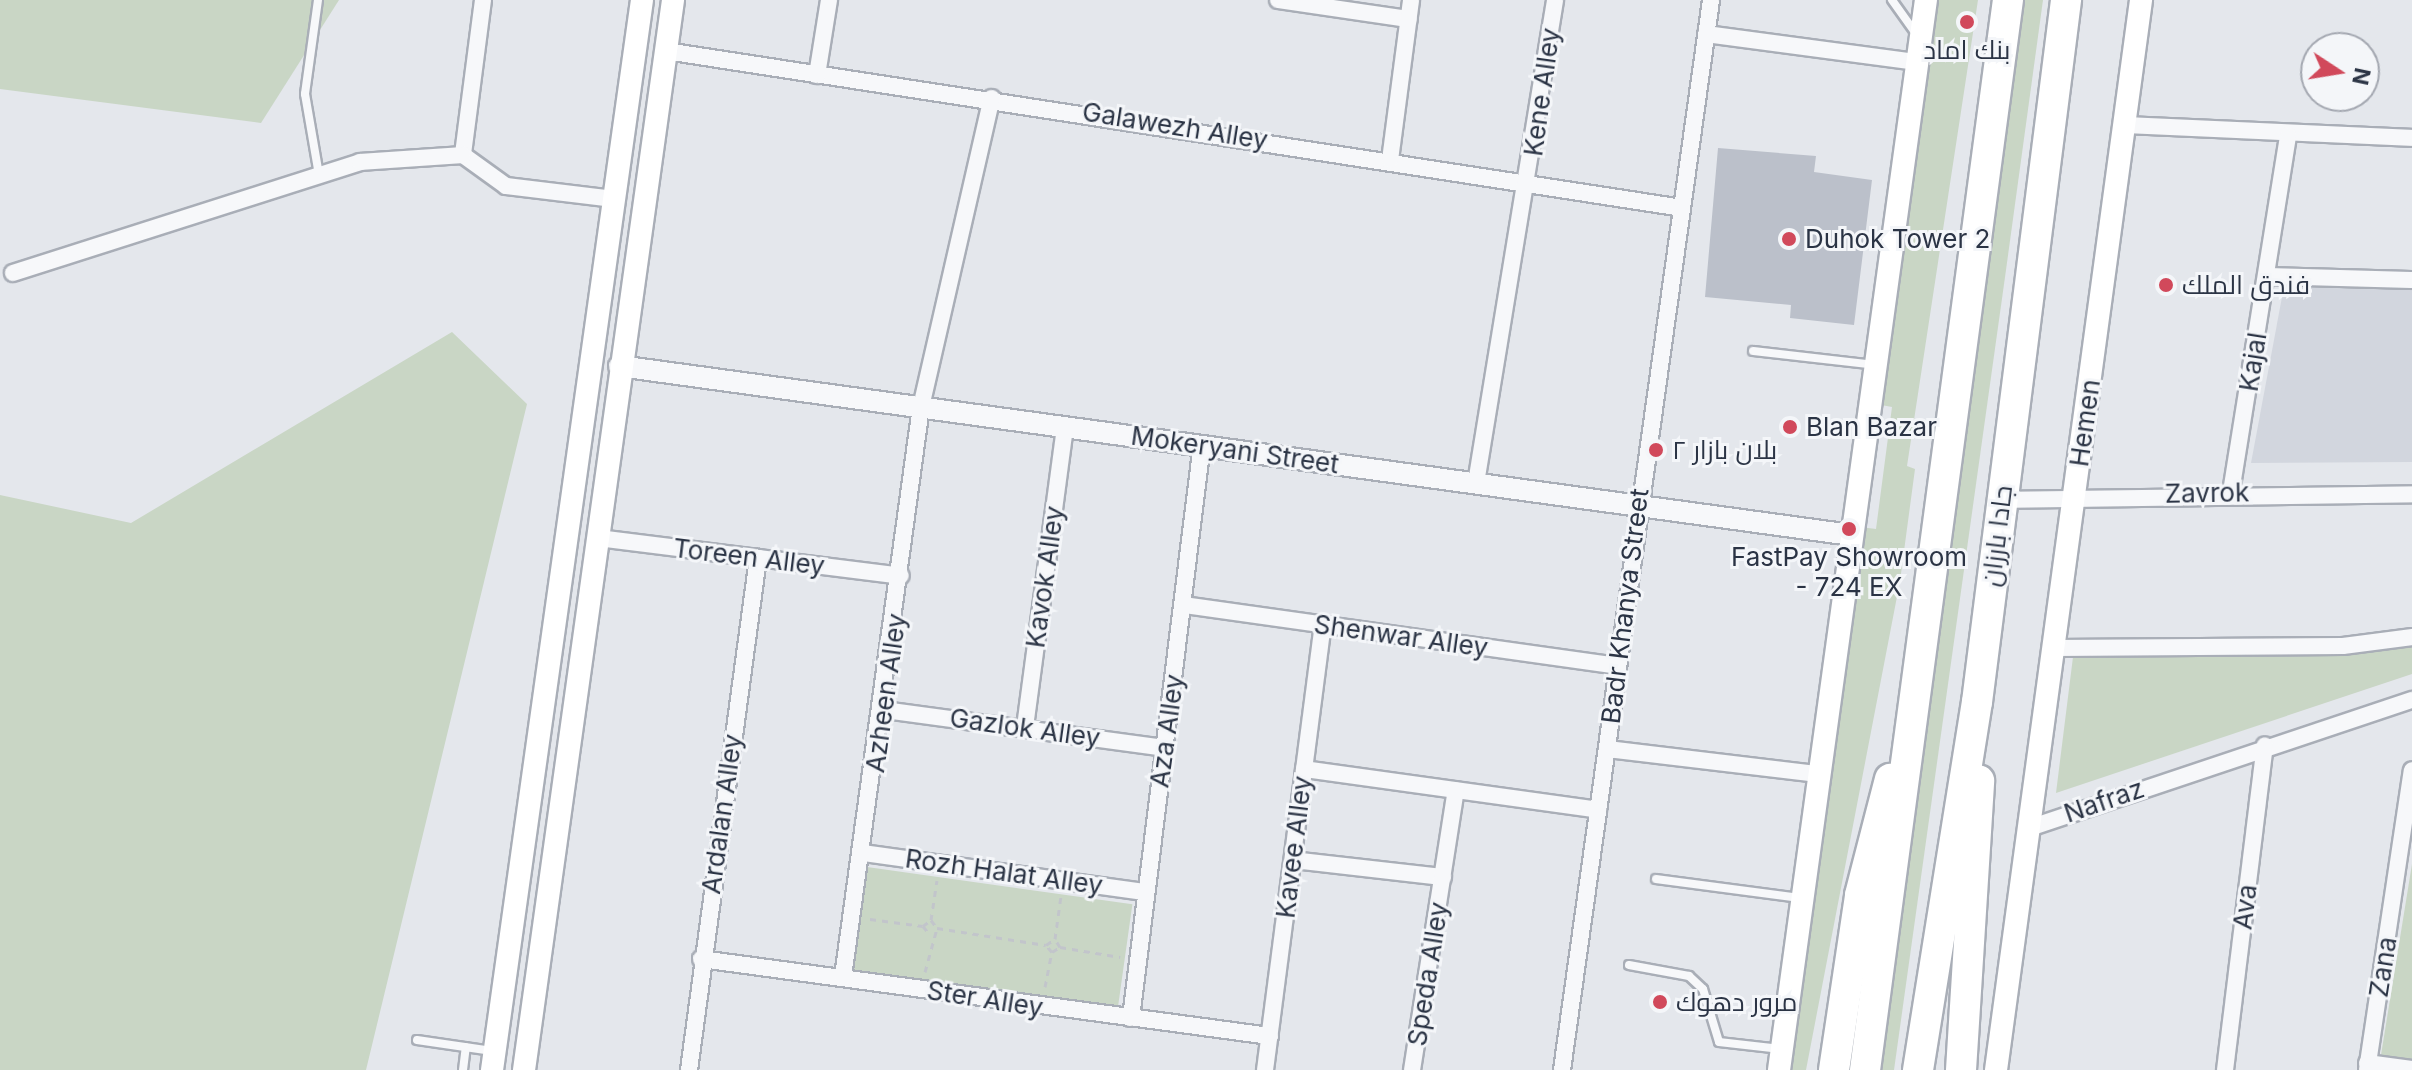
<!DOCTYPE html>
<html>
<head>
<meta charset="utf-8">
<style>
  body { margin:0 }
  #map { position:relative; width:2412px; height:1070px; overflow:hidden; background:#e4e7ec; font-family:Inter,Cairo,sans-serif }
  div>[style] { position:absolute }
  [style*='--x'] { left:calc(var(--x)*1px); top:calc(var(--y)*1px); width:calc(var(--w)*1px); rotate:calc(var(--a)*1deg) }
  .built>* { inset:0; background:#d2d6de }
  .green>* { inset:0; background:#c9d6c5; transform-origin:0 0 }
  .building>* { inset:0; background:#bbc0ca }
  .path>* { height:3px; margin-top:-1.5px; transform-origin:0; background:repeating-linear-gradient(90deg,#c2c5cb 0 6px,transparent 0 12px) }
  .roads { filter:drop-shadow(2px 0 #a9aeb7) drop-shadow(-2px 0 #a9aeb7) drop-shadow(0 2px #a9aeb7) drop-shadow(0 -2px #a9aeb7) }
  .service>* { height:8px; margin:-4px; padding:0 4px; transform-origin:4px; border-radius:4px; background:#f7f8fa }
  .minor>* { height:16px; margin:-8px; padding:0 8px; transform-origin:8px; border-radius:8px; background:#f7f8fa }
  .tertiary>* { height:20px; margin:-10px; padding:0 10px; transform-origin:10px; border-radius:10px; background:#f7f8fa }
  .secondary>* { height:22px; margin:-11px; padding:0 11px; transform-origin:11px; border-radius:11px; background:#fff }
  .motorway>* { height:30px; margin:-15px; padding:0 15px; transform-origin:15px; border-radius:15px; background:#fff }
  .dots>* { width:22px; height:22px; translate:-50% -50%; box-sizing:border-box; border:4px solid #f4f6f9; border-radius:50% }
  span { translate:-50% -50%; white-space:nowrap; text-align:center; line-height:1.15; -webkit-text-stroke:6px #f4f6f9; paint-order:stroke }
  .poi-label { font-size:26px; color:#2b3445 }
  .left { translate:0 -50%; text-align:left }
  .street-label { font-size:26px; color:#2b3445 }
  .north { position:absolute; left:2300px; top:32px; width:80px; height:80px; box-sizing:border-box; background:#f4f6f9; border:2px solid #a4a8b1; border-radius:50%; rotate:102deg; font-size:22px; font-weight:700; line-height:32px; text-align:center; color:#2b3445 }
  .north::after { content:''; display:block; margin:auto; width:28px; height:36px; background:#d1495b; clip-path:polygon(50% 0,100% 100%,50% 72%,0 100%) }
</style>
</head>
<body>
<div id="map">
  <div class="built">
    <div style="clip-path:polygon(2285px 281px,2412px 285px,2412px 462px,2251px 463px)"></div>
  </div>
  <div class="green">
    <div style="clip-path:polygon(0 0,339px 0,261px 123px,0 89px)"></div>
    <div style="clip-path:polygon(1931px 0,1978px 0,1907px 466px,1915px 469px,1900px 581px,1806px 1070px,1788px 1070px,1860px 527px,1876px 529px,1892px 407px,1876px 404px)"></div>
    <div style="clip-path:polygon(2024px 0,2043px 0,2006px 270px,1894px 1070px,1876px 1070px)"></div>
    <div style="clip-path:polygon(452px 332px,527px 404px,366px 1070px,0 1070px,0 495px,131px 523px)"></div>
    <div style="clip-path:polygon(2412px 643px,2412px 674px,2056px 793px,2073px 657px)"></div>
    <div style="clip-path:polygon(2412px 864px,2412px 1059px,2381px 1055px)"></div>
    <div style="left:867px;top:867px;width:268px;height:108px;rotate:8deg"></div>
  </div>
  <div class="building">
    <div style="clip-path:polygon(1718px 148px,1816px 156px,1814px 172px,1872px 180px,1854px 325px,1790px 318px,1791px 305px,1705px 297px)"></div>
  </div>
  <div class="path">
    <div style="--x:870;--y:919;--w:53;--a:7.5"></div>
    <div style="--x:923;--y:926;--w:11;--a:52"></div>
    <div style="--x:931;--y:920;--w:40;--a:-81.5"></div>
    <div style="--x:923;--y:926;--w:10;--a:-37"></div>
    <div style="--x:931;--y:920;--w:10;--a:53"></div>
    <div style="--x:937;--y:928;--w:110;--a:8.9"></div>
    <div style="--x:1060;--y:947;--w:61;--a:9.5"></div>
    <div style="--x:1052;--y:952;--w:9;--a:-131"></div>
    <div style="--x:1046;--y:945;--w:11;--a:-34"></div>
    <div style="--x:925;--y:972;--w:46;--a:-74.7"></div>
    <div style="--x:1045;--y:987;--w:36;--a:-79"></div>
    <div style="--x:1052;--y:952;--w:9;--a:-32"></div>
    <div style="--x:1060;--y:947;--w:9;--a:-122"></div>
    <div style="--x:1055;--y:939;--w:43;--a:-82.1"></div>
  </div>
  <div class="roads">
    <div class="service">
      <div style="--x:318;--y:0;--w:95;--a:97.9"></div>
      <div style="--x:305;--y:94;--w:82;--a:80.2"></div>
      <div style="--x:1892;--y:0;--w:43;--a:54.5"></div>
      <div style="--x:1753;--y:351;--w:123;--a:6.5"></div>
      <div style="--x:1656;--y:879;--w:145;--a:7.5"></div>
      <div style="--x:1629;--y:965;--w:61;--a:10.4"></div>
      <div style="--x:1689;--y:976;--w:19;--a:43"></div>
      <div style="--x:1703;--y:989;--w:55;--a:73.2"></div>
      <div style="--x:1719;--y:1042;--w:62;--a:6.4"></div>
      <div style="--x:417;--y:1040;--w:76;--a:8.3"></div>
      <div style="--x:463;--y:1070;--w:23;--a:-83"></div>
    </div>
    <div class="minor">
      <div style="--x:483;--y:0;--w:156;--a:97.4"></div>
      <div style="--x:463;--y:155;--w:53;--a:35.8"></div>
      <div style="--x:506;--y:186;--w:109;--a:6.9"></div>
      <div style="--x:1278;--y:0;--w:132;--a:8.3"></div>
      <div style="--x:1706;--y:34;--w:213;--a:7.6"></div>
      <div style="--x:666;--y:51;--w:1028;--a:8.78"></div>
      <div style="--x:817;--y:75;--w:76;--a:-80.9"></div>
      <div style="--x:2128;--y:125;--w:284;--a:2.6"></div>
      <div style="--x:1390;--y:160;--w:161;--a:-82.5"></div>
      <div style="--x:13;--y:273;--w:364;--a:-17.7"></div>
      <div style="--x:360;--y:162;--w:103;--a:-3.9"></div>
      <div style="--x:2267;--y:276;--w:145;--a:1.6"></div>
      <div style="--x:1476;--y:483;--w:489;--a:-80.7"></div>
      <div style="--x:2231;--y:492;--w:361;--a:-80.9"></div>
      <div style="--x:2002;--y:500;--w:410;--a:-0.8"></div>
      <div style="--x:598;--y:538;--w:305;--a:7.1"></div>
      <div style="--x:1184;--y:605;--w:437;--a:8"></div>
      <div style="--x:2055;--y:648;--w:288;--a:-0.4"></div>
      <div style="--x:2343;--y:646;--w:70;--a:-7.4"></div>
      <div style="--x:884;--y:710;--w:284;--a:7.7"></div>
      <div style="--x:1025;--y:727;--w:303;--a:-82.4"></div>
      <div style="--x:1607;--y:749;--w:211;--a:6.8"></div>
      <div style="--x:1304;--y:769;--w:297;--a:7.9"></div>
      <div style="--x:2029;--y:828;--w:404;--a:-18.5"></div>
      <div style="--x:863;--y:853;--w:285;--a:7.9"></div>
      <div style="--x:1293;--y:860;--w:151;--a:6.5"></div>
      <div style="--x:701;--y:959;--w:574;--a:7.71"></div>
      <div style="--x:843;--y:977;--w:575;--a:-82.21"></div>
      <div style="--x:921;--y:407;--w:317;--a:-77.1"></div>
      <div style="--x:1131;--y:1018;--w:578;--a:-82.95"></div>
      <div style="--x:2367;--y:1063;--w:45;--a:7.6"></div>
      <div style="--x:689;--y:1070;--w:517;--a:-82.32"></div>
      <div style="--x:1265;--y:1070;--w:449;--a:-82.6"></div>
      <div style="--x:1412;--y:1070;--w:283;--a:-81.1"></div>
      <div style="--x:1562;--y:1070;--w:1080;--a:-82.07"></div>
      <div style="--x:2225;--y:1070;--w:327;--a:-83"></div>
      <div style="--x:2367;--y:1070;--w:303;--a:-81.5"></div>
    </div>
    <div class="tertiary">
      <div style="--x:619;--y:366;--w:1244;--a:7.81"></div>
    </div>
    <div class="secondary">
      <div style="--x:492;--y:1070;--w:1080;--a:-82.02"></div>
      <div style="--x:524;--y:1070;--w:1080;--a:-82.07"></div>
      <div style="--x:1779;--y:1070;--w:1080;--a:-82.18"></div>
      <div style="--x:1996;--y:1070;--w:1080;--a:-82.28"></div>
    </div>
    <div class="motorway">
      <div style="--x:1834;--y:1070;--w:177;--a:-81.5"></div>
      <div style="--x:1860;--y:895;--w:120;--a:-75.5"></div>
      <div style="--x:1865;--y:1070;--w:1080;--a:-82.39"></div>
      <div style="--x:1918;--y:1070;--w:373;--a:-80.9"></div>
      <div style="--x:1977;--y:702;--w:708;--a:-82.77"></div>
      <div style="--x:1961;--y:1070;--w:290;--a:-86.4"></div>
    </div>
  </div>
  <div class="dots">
    <div style="left:1967px;top:22px;background:#d1495b"></div>
    <div style="left:1789px;top:239px;background:#d1495b"></div>
    <div style="left:2166px;top:285px;background:#d1495b"></div>
    <div style="left:1790px;top:427px;background:#d1495b"></div>
    <div style="left:1656px;top:450px;background:#d1495b"></div>
    <div style="left:1849px;top:529px;background:#d1495b"></div>
    <div style="left:1660px;top:1002px;background:#d1495b"></div>
  </div>
  <div class="poi-label">
    <span style="left:1967px;top:50px">بنك اماد</span>
    <span class="left" style="left:1805px;top:239px">Duhok Tower 2</span>
    <span class="left" style="left:2182px;top:285px">فندق الملك</span>
    <span class="left" style="left:1806px;top:427px">Blan Bazar</span>
    <span class="left" style="left:1672px;top:450px">بلان بازار ٢</span>
    <span style="left:1849px;top:572px">FastPay Showroom<br>- 724 EX</span>
    <span class="left" style="left:1676px;top:1002px">مرور دهوك</span>
  </div>
  <div class="street-label">
    <span style="left:1542px;top:92px;rotate:-82deg">Kene Alley</span>
    <span style="left:1175px;top:126px;rotate:9deg">Galawezh Alley</span>
    <span style="left:2253px;top:362px;rotate:-81deg">Kajal</span>
    <span style="left:2085px;top:423px;rotate:-82deg">Hemen</span>
    <span style="left:1235px;top:450px;rotate:8deg">Mokeryani Street</span>
    <span style="left:2207px;top:493px;rotate:-1deg">Zavrok</span>
    <span style="left:1997px;top:536px;rotate:-83deg">جادا بارزان</span>
    <span style="left:749px;top:557px;rotate:7deg">Toreen Alley</span>
    <span style="left:1045px;top:577px;rotate:-82deg">Kavok Alley</span>
    <span style="left:1625px;top:606px;rotate:-83deg">Badr Khanya Street</span>
    <span style="left:1401px;top:636px;rotate:8deg">Shenwar Alley</span>
    <span style="left:886px;top:693px;rotate:-82deg">Azheen Alley</span>
    <span style="left:1025px;top:728px;rotate:8deg">Gazlok Alley</span>
    <span style="left:1167px;top:731px;rotate:-82deg">Aza Alley</span>
    <span style="left:2104px;top:801px;rotate:-19deg">Nafraz</span>
    <span style="left:722px;top:814px;rotate:-82deg">Ardalan Alley</span>
    <span style="left:1294px;top:847px;rotate:-83deg">Kavee Alley</span>
    <span style="left:1004px;top:872px;rotate:8deg">Rozh Halat Alley</span>
    <span style="left:2245px;top:907px;rotate:-83deg">Ava</span>
    <span style="left:2383px;top:967px;rotate:-81deg">Zana</span>
    <span style="left:1428px;top:974px;rotate:-81deg">Speda Alley</span>
    <span style="left:985px;top:999px;rotate:9deg">Ster Alley</span>
  </div>
  <div class="north">N</div>
</div>
</body>
</html>
